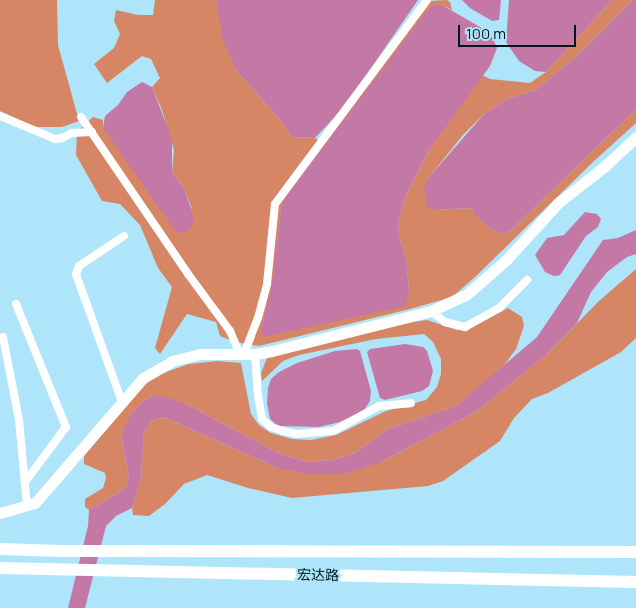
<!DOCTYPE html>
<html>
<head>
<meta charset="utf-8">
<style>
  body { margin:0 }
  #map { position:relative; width:636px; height:608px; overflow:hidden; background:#aee5fb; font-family:Manrope,"Noto Sans SC",sans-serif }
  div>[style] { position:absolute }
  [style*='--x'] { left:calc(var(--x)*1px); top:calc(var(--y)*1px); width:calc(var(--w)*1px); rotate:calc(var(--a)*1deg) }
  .forest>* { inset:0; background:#d68664 }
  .water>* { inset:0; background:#c378a5 }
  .street>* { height:8px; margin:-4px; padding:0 4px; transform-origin:4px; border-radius:4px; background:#fff }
  .secondary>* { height:11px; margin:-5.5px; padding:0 5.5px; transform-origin:5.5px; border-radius:5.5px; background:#fff }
  .primary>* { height:12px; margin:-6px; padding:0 6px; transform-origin:6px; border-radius:6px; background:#fff }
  span { translate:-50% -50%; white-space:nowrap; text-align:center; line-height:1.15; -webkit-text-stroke:4.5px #aee5fb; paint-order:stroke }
  .street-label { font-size:14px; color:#02161d }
  .scale { position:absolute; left:458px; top:25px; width:118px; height:22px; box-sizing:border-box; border:2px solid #02161d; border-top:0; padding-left:6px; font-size:15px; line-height:18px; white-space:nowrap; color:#02161d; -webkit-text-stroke:4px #aee5fb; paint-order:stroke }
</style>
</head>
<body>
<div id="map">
  <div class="forest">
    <div style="clip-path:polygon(0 0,57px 0,58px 45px,79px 121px,62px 127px,35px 127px,0 111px)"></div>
    <div style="clip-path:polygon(155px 0,216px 0,237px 71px,283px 123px,292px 137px,315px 138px,321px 142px,429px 1px,447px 0,450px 2px,452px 10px,442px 5px,281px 208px,272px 290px,261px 328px,409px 291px,406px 257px,399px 237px,398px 223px,405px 198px,428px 151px,482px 75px,490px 79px,530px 83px,546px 72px,612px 0,633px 0,576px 57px,552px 77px,536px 90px,507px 99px,484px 114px,463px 135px,430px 176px,434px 210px,472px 208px,479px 218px,492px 230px,503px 234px,511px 230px,636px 109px,636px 123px,593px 162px,475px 277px,452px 297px,410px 309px,259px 346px,235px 342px,220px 336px,216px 322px,187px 314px,160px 354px,155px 348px,172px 287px,158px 268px,140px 225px,120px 204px,102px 201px,76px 155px,77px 132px,93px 117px,103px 120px,103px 128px,192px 209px,185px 190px,172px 172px,174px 150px,162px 110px,152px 87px,160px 78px,151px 59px,142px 56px,107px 83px,94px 64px,114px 48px,120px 34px,114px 21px,116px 10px,138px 15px,153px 15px)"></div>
    <div style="clip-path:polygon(636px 269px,636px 338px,621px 352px,548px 393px,532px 399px,514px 418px,500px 441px,443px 481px,428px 486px,292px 498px,248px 488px,207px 475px,184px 484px,165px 504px,149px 516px,133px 515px,132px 508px,141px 479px,144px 432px,151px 421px,164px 417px,278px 468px,381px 462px,477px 411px,547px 354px,599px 301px)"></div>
    <div style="clip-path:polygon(508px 308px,522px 317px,524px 326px,516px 349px,502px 368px,456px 406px,388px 429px,355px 453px,333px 460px,308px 462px,280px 454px,188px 405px,154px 396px,144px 400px,131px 414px,122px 438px,129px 478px,126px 488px,89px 510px,85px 507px,85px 499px,103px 488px,106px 478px,105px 473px,84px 464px,84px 456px,144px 385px,155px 376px,189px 364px,218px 361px,241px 363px,251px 414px,259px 425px,271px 433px,292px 439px,311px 440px,336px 435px,386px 411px,426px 400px,437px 387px,441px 374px,441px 359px,433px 342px,424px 334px,376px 339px,299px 355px,283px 361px,262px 381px,261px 373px,267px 358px,289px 350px,399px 324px,427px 320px,457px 330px,467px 330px)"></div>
  </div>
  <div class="water">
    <div style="clip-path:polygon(216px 0,418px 0,344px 107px,315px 138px,292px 137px,283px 123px,237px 71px,223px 41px)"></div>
    <div style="clip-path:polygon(462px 0,501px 0,499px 20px,492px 21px,470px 8px)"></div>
    <div style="clip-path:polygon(509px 0,612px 0,546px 72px,535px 71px,519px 61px,506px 42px)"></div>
    <div style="clip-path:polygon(633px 0,636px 0,636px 109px,511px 230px,503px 234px,492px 230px,478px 218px,472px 208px,434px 210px,427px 207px,424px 187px,430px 176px,484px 114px,507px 99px,536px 90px,576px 57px)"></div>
    <div style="clip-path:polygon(442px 5px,480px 27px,493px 38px,497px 48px,490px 66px,428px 151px,405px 198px,398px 223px,399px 237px,406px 257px,409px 291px,406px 306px,263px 337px,261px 328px,271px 290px,281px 208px,288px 193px,425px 13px,432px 6px)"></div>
    <div style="clip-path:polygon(142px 82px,152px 87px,172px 139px,172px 172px,185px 190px,194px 218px,192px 226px,186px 232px,177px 233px,103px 128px,105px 116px,118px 105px,127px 92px)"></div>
    <div style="clip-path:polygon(585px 212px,597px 214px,601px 219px,598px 227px,586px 236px,560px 275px,554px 276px,545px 272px,535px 255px,547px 238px,564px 235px)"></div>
    <div style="clip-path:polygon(636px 230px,636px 254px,627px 257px,607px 272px,591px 292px,577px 323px,547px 354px,477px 411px,381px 462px,344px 474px,309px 474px,278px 468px,164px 417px,151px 421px,144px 432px,141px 479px,132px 508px,116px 516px,106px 526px,85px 608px,68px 608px,88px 526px,89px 510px,126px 488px,129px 478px,122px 438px,124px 428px,131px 414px,144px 400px,154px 396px,167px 397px,188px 405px,280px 454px,308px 462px,333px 460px,355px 453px,388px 429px,456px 406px,537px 337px,603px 240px,618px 238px)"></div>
    <div style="clip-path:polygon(405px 344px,423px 347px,427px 351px,433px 371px,429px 386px,422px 391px,385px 400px,380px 398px,367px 352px,370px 349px)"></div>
    <div style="clip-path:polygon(357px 349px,360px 351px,371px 391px,370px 401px,364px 410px,340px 422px,319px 427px,278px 426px,270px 419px,267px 403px,268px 388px,271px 379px,279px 372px,297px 363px,335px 351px)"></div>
  </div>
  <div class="street">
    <div style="--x:0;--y:116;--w:60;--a:22.7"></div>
    <div style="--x:55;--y:139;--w:7;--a:-8"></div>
    <div style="--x:62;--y:138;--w:11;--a:-27"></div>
    <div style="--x:72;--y:133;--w:20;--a:-3"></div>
    <div style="--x:81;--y:117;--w:190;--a:55.7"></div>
    <div style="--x:188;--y:274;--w:71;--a:53.6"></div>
    <div style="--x:230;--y:331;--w:25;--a:67"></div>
    <div style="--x:16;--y:304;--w:133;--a:67.9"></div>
    <div style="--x:66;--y:427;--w:69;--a:126.7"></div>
    <div style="--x:431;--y:311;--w:18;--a:38"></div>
    <div style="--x:445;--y:322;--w:21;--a:14"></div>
    <div style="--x:465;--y:327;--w:39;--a:-29"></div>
    <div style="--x:499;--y:308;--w:40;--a:-45"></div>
    <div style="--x:3;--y:337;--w:85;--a:79.1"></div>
    <div style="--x:19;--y:420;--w:87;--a:84.7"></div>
    <div style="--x:244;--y:354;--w:39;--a:-69"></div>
    <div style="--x:258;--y:318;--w:35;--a:-75"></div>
    <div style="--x:267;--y:284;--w:80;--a:-84.3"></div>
    <div style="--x:275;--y:204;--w:254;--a:-53.3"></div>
    <div style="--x:255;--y:354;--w:42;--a:85.9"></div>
    <div style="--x:258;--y:396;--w:23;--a:80"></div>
    <div style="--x:262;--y:419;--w:12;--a:42"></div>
    <div style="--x:271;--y:427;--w:13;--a:18"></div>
    <div style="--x:283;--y:431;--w:14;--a:12"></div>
    <div style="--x:297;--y:434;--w:36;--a:-5"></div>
    <div style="--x:333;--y:431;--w:52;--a:-28.5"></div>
    <div style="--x:379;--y:406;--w:32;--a:-5"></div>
    <div style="--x:122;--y:402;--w:136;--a:-109.8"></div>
    <div style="--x:76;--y:274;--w:9;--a:-69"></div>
    <div style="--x:79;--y:266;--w:54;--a:-33.7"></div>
  </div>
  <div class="secondary">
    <div style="--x:0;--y:513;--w:36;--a:-16"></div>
    <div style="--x:35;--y:503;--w:165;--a:-49.2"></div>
    <div style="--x:143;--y:378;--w:34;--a:-30"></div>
    <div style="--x:172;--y:361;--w:29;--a:-14"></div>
    <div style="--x:200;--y:354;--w:55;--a:0"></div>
    <div style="--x:255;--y:354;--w:17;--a:-10"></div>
    <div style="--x:272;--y:351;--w:164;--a:-14.1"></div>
    <div style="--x:431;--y:311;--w:38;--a:-25"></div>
    <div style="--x:466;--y:295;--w:53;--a:-41.2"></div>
    <div style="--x:506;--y:260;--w:77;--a:-47.6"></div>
    <div style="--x:558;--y:203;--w:60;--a:-38.2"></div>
    <div style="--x:605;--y:166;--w:42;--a:-43.1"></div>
  </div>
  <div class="primary">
    <div style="--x:0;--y:549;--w:62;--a:1.8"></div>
    <div style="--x:62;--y:551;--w:574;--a:0.1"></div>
    <div style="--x:0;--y:568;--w:636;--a:1.26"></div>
  </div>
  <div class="street-label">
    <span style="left:318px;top:575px;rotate:1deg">宏达路</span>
  </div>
  <div class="scale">100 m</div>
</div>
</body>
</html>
